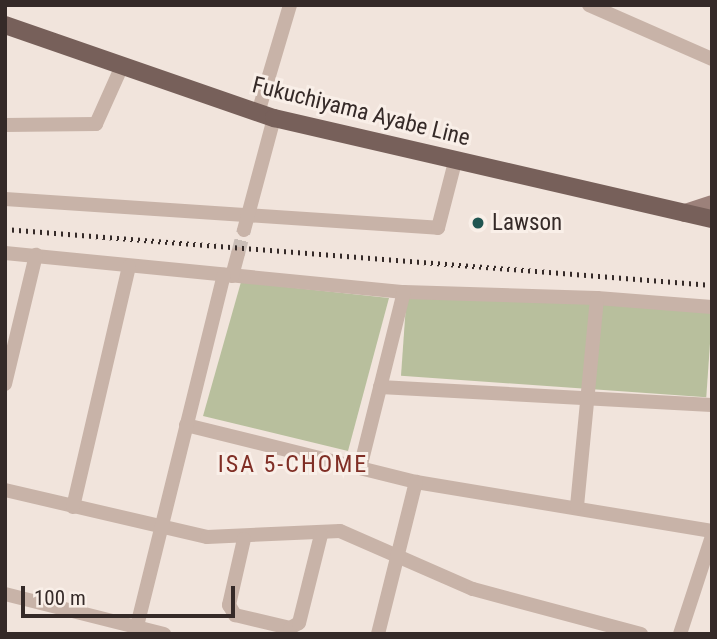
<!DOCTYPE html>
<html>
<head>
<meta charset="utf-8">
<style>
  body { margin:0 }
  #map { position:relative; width:717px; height:639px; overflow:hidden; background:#f1e4dc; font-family:"Roboto Condensed",sans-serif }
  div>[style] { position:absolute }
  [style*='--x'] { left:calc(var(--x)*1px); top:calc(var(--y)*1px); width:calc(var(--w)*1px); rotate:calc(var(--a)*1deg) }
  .green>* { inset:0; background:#b8bf9d; transform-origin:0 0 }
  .minor-tunnel>* { height:14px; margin-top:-7px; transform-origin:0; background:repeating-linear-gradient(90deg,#cbbfb8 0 14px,transparent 0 21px) }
  .minor>* { height:14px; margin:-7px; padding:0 7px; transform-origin:7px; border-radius:7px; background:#c8b3a8 }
  .secondary>* { height:18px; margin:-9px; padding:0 9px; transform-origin:9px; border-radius:9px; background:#9c817a }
  .primary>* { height:18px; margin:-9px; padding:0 9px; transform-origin:9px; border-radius:9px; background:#77605a }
  .rail>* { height:4.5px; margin-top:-2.25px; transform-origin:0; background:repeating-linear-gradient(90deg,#352a28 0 2px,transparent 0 7px) }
  .dots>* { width:19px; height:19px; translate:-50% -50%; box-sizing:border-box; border:4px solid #f9efe8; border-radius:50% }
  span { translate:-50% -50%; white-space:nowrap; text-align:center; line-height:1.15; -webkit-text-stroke:6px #f9efe8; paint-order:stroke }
  .street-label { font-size:23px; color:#352a28 }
  .poi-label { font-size:23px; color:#352a28 }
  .left { translate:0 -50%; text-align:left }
  .neighbourhood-label { font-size:24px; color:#802e25; letter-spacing:2px }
  .frame { position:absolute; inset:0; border:7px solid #352a28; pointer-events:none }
  .scale { position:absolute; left:21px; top:586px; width:214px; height:32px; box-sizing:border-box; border:4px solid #352a28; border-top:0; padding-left:9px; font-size:21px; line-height:24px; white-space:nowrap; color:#352a28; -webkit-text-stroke:5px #f9efe8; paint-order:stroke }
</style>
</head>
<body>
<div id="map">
  <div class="green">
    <div style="clip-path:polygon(241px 282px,389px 298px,348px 451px,203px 416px)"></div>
    <div style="left:407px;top:290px;width:306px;height:86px;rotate:4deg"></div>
  </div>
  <div class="minor-tunnel">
    <div style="--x:238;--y:254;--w:25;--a:-76"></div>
  </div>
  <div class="minor">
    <div style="--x:589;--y:5;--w:134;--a:23.7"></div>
    <div style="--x:258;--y:113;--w:113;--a:-73.5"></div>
    <div style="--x:5;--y:125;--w:91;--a:-0.6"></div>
    <div style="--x:96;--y:124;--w:64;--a:-65.9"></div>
    <div style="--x:5;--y:199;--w:434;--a:3.8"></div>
    <div style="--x:438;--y:228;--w:68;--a:-75.6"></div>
    <div style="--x:244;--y:230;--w:116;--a:-75"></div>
    <div style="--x:5;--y:253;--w:401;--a:5.6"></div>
    <div style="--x:404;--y:292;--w:193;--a:1.8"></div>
    <div style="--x:597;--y:298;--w:115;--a:4.5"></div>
    <div style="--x:232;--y:276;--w:23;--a:-75"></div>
    <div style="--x:5;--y:384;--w:133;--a:-76.5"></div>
    <div style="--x:380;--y:387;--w:332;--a:3.1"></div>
    <div style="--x:186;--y:425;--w:237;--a:13.9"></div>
    <div style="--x:416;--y:482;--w:300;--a:9.4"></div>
    <div style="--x:360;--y:468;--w:181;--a:-76"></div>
    <div style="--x:5;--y:490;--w:207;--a:13.1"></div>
    <div style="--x:207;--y:537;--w:133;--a:-2.6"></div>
    <div style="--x:340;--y:531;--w:145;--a:23.6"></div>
    <div style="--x:473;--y:589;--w:174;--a:15"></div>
    <div style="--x:577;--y:506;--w:209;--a:-84.5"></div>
    <div style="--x:73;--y:507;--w:247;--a:-76.9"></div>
    <div style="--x:244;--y:539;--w:68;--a:102.8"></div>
    <div style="--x:229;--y:605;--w:12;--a:59"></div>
    <div style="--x:235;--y:615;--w:57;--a:13.3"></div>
    <div style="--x:290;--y:628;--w:10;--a:-29"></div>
    <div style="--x:299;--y:623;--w:91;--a:-76"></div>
    <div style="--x:5;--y:594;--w:164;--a:14.1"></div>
    <div style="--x:135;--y:634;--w:370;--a:-76.1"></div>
    <div style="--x:378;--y:634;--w:157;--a:-76"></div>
    <div style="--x:680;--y:634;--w:103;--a:-71.9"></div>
  </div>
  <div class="secondary">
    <div style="--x:685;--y:213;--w:28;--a:-18"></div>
  </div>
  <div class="primary">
    <div style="--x:5;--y:25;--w:285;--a:19.1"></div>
    <div style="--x:274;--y:118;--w:449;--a:13"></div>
  </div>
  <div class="rail">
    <div style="--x:5;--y:229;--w:709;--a:4.53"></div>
  </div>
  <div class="dots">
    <div style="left:478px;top:223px;background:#205551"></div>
  </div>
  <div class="street-label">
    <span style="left:361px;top:112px;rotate:14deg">Fukuchiyama Ayabe Line</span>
  </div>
  <div class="poi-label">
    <span class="left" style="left:492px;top:223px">Lawson</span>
  </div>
  <div class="neighbourhood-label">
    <span style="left:293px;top:465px">ISA 5-CHOME</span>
  </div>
  <div class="frame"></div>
  <div class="scale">100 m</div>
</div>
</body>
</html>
